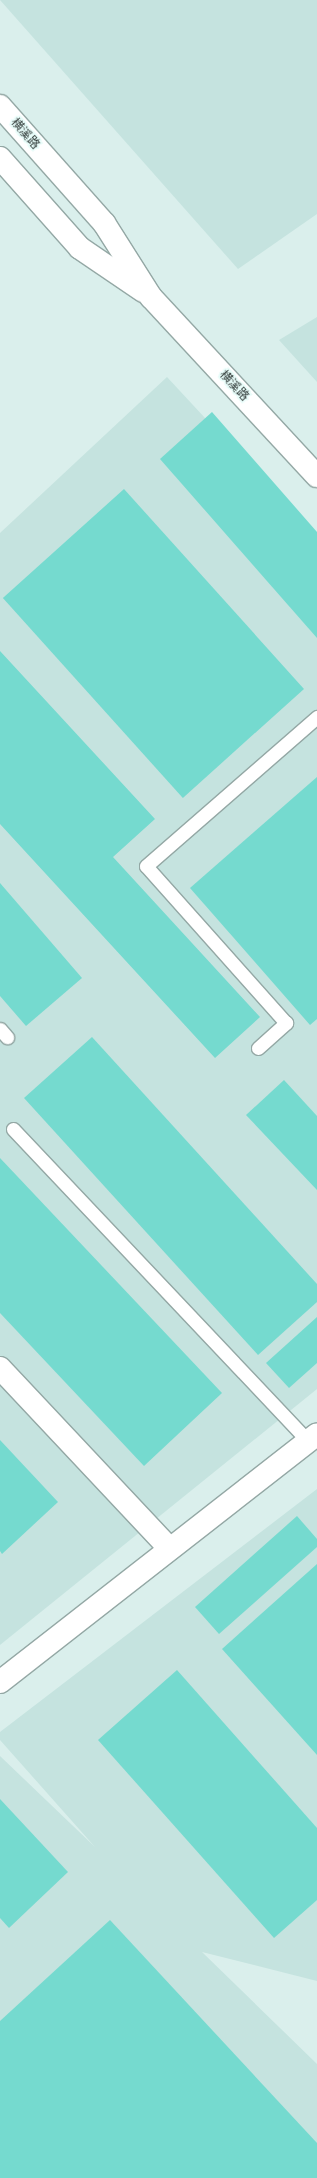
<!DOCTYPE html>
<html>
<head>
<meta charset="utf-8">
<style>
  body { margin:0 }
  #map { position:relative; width:317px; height:2178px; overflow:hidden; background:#daefec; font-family:"Sofia Sans Condensed","Noto Sans SC",sans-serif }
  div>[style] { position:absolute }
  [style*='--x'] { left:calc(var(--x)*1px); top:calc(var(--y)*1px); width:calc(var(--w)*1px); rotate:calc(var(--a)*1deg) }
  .built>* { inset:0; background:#c5e3df }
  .building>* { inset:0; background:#75dacf; transform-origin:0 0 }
  .roads { filter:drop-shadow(1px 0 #94a8a5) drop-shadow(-1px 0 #94a8a5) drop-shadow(0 1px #94a8a5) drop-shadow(0 -1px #94a8a5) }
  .lane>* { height:13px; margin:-6.5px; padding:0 6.5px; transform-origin:6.5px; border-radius:6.5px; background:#fff }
  .street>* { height:22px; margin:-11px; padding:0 11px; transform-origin:11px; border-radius:11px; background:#fff }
  .secondary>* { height:22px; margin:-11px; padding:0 11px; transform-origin:11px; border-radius:11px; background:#fff }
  span { translate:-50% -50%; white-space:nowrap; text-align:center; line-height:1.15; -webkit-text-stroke:3.5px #e7fcf9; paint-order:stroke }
  .street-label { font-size:12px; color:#2f3836 }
</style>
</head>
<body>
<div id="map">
  <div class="built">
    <div style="clip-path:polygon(0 0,317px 0,317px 214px,238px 269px)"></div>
    <div style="clip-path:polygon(317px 317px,317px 382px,279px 340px)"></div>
    <div style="clip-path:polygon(167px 377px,317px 539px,317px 1389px,0 1645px,0 533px)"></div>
    <div style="clip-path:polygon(317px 1489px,317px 1981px,202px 1952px,317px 2064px,317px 2178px,0 2178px,0 1756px,95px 1847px,0 1740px,0 1732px)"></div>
  </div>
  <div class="building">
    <div style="clip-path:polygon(212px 412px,317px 532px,317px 638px,160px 459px)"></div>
    <div style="left:124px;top:489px;width:269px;height:163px;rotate:48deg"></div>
    <div style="clip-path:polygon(0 651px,155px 819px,113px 857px,260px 1017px,215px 1058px,0 824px)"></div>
    <div style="clip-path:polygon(317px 777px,317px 1019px,310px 1025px,190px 888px)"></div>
    <div style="clip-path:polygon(0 883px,82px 978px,26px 1026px,0 996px)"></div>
    <div style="clip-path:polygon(92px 1037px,317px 1284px,317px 1302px,258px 1355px,24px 1098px)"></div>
    <div style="clip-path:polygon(284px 1080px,317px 1116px,317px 1190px,246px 1115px)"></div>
    <div style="clip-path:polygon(0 1158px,222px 1393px,144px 1466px,0 1313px)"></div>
    <div style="clip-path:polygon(317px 1317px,317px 1363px,289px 1388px,266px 1363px)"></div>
    <div style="clip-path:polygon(0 1440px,58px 1502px,2px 1554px,0 1551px)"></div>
    <div style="clip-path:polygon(297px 1516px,317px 1539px,317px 1547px,219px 1634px,195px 1607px)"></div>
    <div style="clip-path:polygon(317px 1564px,317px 1755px,222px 1649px)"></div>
    <div style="clip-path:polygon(177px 1670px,317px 1828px,317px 1900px,274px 1938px,98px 1740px)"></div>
    <div style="clip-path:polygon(0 1799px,68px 1872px,9px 1928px,0 1918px)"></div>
    <div style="clip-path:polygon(110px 1920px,317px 2143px,317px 2178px,0 2178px,0 2021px)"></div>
  </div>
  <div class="roads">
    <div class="lane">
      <div style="--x:0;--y:1029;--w:11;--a:49"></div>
      <div style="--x:258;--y:1048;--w:38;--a:-42"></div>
      <div style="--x:286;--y:1023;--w:210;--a:-131.7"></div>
      <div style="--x:146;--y:866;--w:227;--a:-41.1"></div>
      <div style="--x:13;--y:1129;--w:429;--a:46.6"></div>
    </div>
    <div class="street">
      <div style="--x:0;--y:1368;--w:248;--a:46.8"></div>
      <div style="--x:0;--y:1682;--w:402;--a:-38"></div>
    </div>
    <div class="secondary">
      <div style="--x:0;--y:106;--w:157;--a:48.4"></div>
      <div style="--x:104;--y:223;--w:88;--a:57.6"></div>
      <div style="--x:151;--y:297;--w:244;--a:47.2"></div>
      <div style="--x:0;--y:158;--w:120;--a:48.4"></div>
      <div style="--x:80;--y:248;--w:76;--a:34.3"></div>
    </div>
  </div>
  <div class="street-label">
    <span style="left:25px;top:134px;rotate:49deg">横溪路</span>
    <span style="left:234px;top:386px;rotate:47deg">横溪路</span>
  </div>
</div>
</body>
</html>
